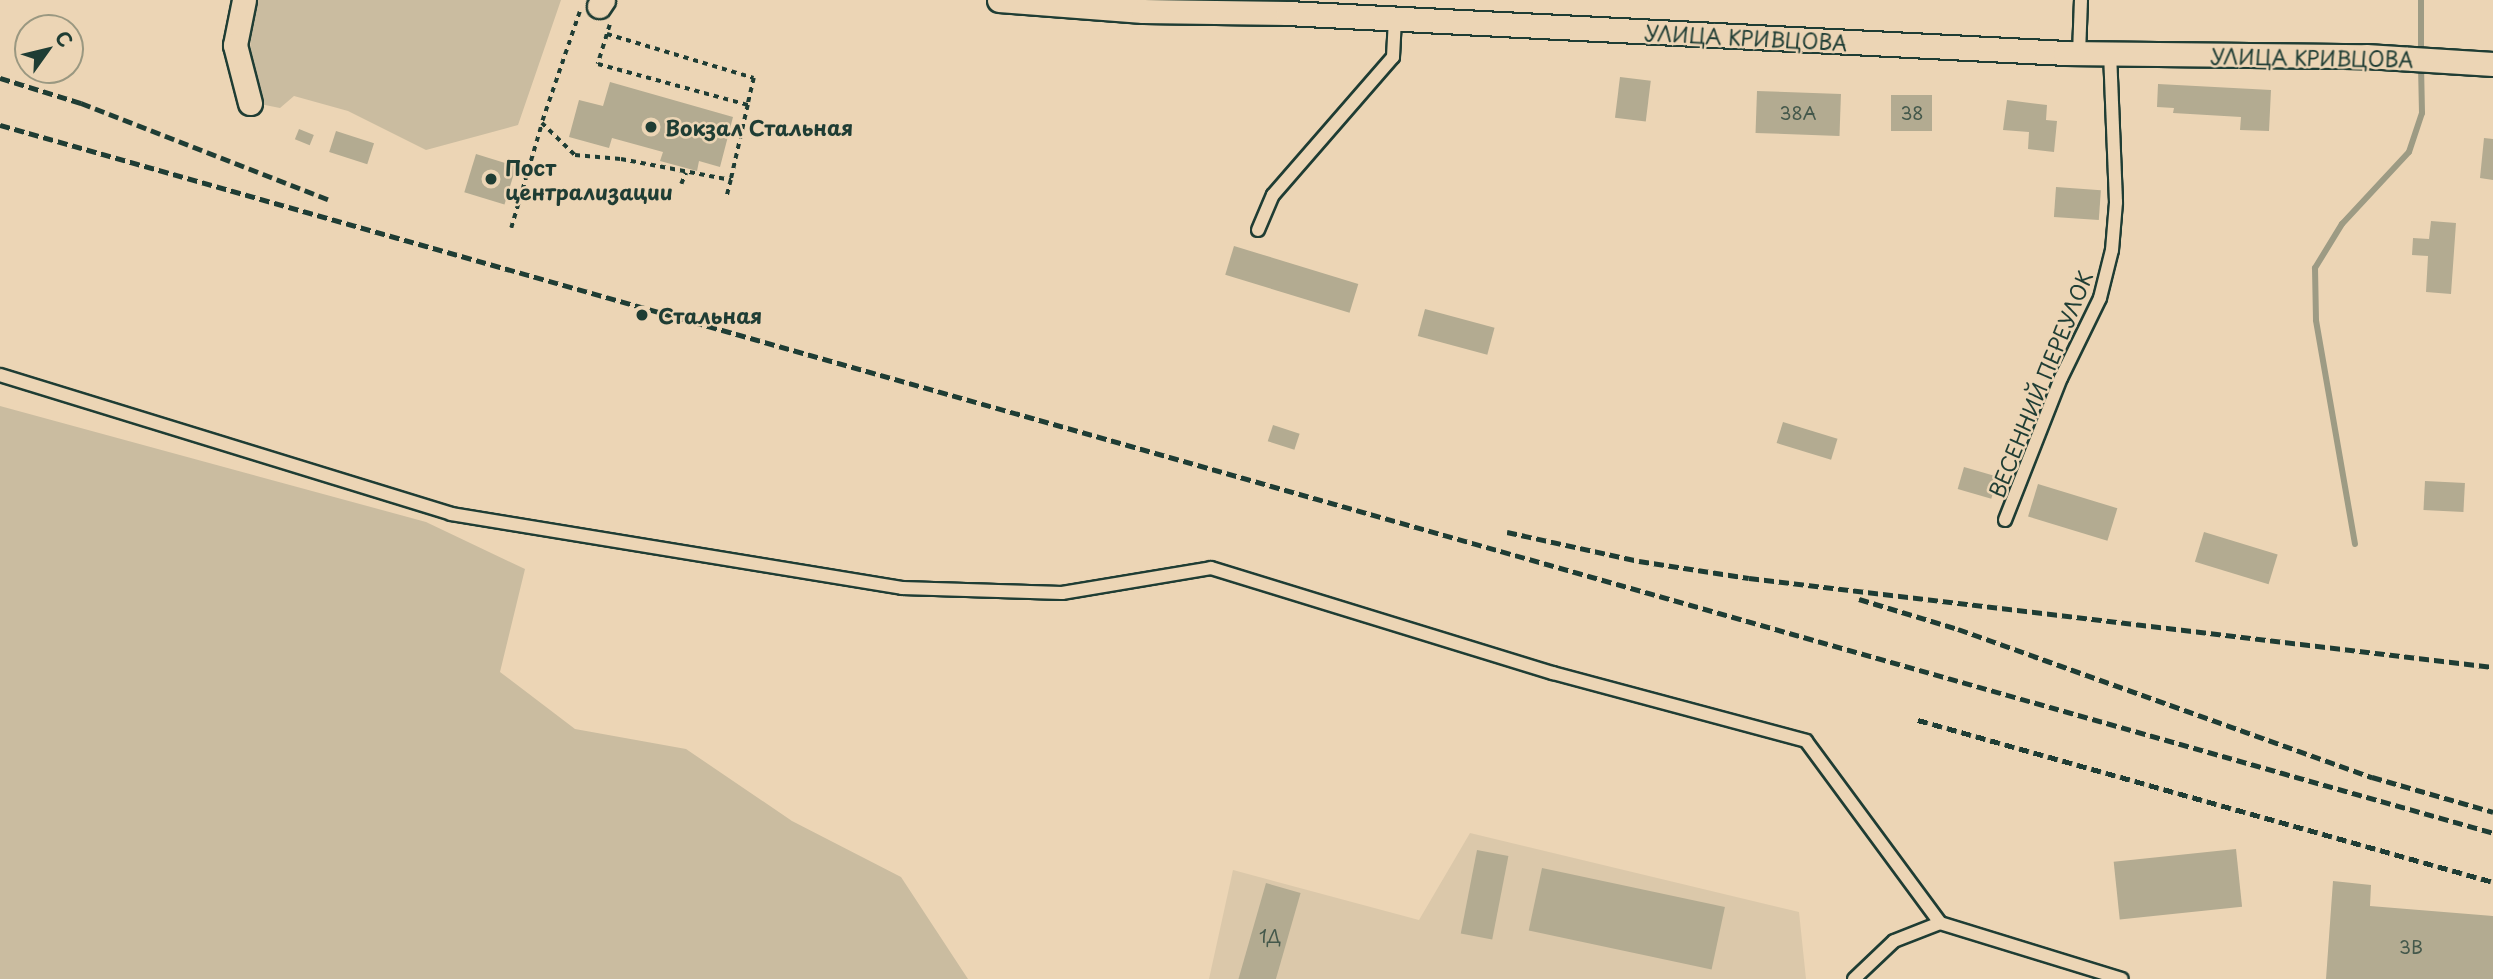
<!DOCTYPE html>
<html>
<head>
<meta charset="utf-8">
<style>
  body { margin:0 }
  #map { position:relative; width:2493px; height:979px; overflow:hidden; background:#ecd5b5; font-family:"Playpen Sans",sans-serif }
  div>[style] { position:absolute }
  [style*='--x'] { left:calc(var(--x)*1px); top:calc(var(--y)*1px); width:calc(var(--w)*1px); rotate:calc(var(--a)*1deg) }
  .built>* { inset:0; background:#dbc8aa }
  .green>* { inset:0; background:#cabca0 }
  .stream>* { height:6px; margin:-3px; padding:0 3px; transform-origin:3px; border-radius:3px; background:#9d9b84 }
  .building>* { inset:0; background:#b3ab91; transform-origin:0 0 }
  .path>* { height:3.5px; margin-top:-1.75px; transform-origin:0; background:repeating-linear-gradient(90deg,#1f3d34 0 5px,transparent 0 10px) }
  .roads { filter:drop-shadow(2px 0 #1f3d34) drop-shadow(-2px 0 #1f3d34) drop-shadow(0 2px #1f3d34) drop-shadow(0 -2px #1f3d34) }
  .lane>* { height:12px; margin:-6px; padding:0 6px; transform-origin:6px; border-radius:6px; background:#ecd5b5 }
  .street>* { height:23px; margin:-11.5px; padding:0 11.5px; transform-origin:11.5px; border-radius:11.5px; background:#ecd5b5 }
  .rail>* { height:5px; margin-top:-2.5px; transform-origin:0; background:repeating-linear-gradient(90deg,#1f3d34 0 10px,transparent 0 15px) }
  .dots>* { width:19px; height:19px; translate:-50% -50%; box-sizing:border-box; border:4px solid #ecd5b5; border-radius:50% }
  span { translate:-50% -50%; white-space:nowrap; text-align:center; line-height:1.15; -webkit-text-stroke:5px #ecd5b5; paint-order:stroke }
  .number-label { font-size:18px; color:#44584b }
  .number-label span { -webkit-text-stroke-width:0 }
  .street-label { font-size:21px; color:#1f3d34 }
  .poi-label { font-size:21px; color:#1f3d34; font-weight:700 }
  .left { translate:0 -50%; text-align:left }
  .north { position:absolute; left:14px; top:14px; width:70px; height:70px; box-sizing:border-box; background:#ecd5b5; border:2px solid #9a9881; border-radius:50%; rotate:56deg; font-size:19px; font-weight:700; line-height:28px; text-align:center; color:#1f3d34 }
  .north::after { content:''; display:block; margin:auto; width:24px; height:32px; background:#1f3d34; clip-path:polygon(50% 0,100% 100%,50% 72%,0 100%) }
</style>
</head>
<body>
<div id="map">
  <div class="built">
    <div style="clip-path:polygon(1470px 833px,1799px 912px,1806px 979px,1209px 979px,1233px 870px,1419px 920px)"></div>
  </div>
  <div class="green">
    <div style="clip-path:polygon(253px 0,561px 0,518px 125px,426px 150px,348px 111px,294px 96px,280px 108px,260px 104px,249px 69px)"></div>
    <div style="clip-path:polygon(0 406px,426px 522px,525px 569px,500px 672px,575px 729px,686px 749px,792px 821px,901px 877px,968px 979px,0 979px)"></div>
  </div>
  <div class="stream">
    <div style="--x:2421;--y:0;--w:54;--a:90"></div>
    <div style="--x:2355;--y:544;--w:227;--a:-99.9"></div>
    <div style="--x:2316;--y:320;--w:52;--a:-91.1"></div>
    <div style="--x:2315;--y:268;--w:52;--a:-58.5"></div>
    <div style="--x:2342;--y:224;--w:98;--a:-47.1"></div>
    <div style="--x:2409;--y:152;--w:41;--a:-71.6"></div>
    <div style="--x:2422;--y:113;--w:48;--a:-91.2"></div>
  </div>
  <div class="building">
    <div style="left:1620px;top:77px;width:31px;height:41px;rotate:7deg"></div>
    <div style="clip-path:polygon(610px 82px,733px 117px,720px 167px,699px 161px,697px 171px,660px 161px,663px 152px,612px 138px,609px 148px,569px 137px,579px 100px,603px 106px)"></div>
    <div style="clip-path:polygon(2158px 84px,2271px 90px,2269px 131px,2240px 130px,2241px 117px,2173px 113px,2174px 108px,2157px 107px)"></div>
    <div style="left:1757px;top:91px;width:84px;height:42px;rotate:2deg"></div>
    <div style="left:1891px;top:95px;width:41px;height:36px"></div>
    <div style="clip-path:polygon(2007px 100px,2047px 105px,2046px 120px,2057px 121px,2054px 152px,2028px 149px,2029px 132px,2003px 130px)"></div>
    <div style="left:299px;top:129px;width:16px;height:11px;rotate:22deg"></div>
    <div style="left:336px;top:131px;width:40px;height:22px;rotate:18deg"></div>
    <div style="clip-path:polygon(2484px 138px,2493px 139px,2493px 180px,2480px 178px)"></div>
    <div style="left:476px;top:154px;width:42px;height:40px;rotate:17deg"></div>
    <div style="left:2056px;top:187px;width:45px;height:30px;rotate:4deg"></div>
    <div style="clip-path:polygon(2431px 221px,2456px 223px,2451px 294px,2426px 292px,2428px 256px,2412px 255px,2413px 238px,2429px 239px)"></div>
    <div style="left:1234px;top:246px;width:130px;height:30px;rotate:17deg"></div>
    <div style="left:1425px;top:309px;width:72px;height:28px;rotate:15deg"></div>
    <div style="left:1783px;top:422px;width:57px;height:22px;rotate:17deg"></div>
    <div style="left:1273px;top:425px;width:28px;height:17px;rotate:18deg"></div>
    <div style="left:1964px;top:467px;width:35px;height:23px;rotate:16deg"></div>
    <div style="left:2425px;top:481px;width:40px;height:29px;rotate:3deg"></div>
    <div style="left:2038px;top:484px;width:83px;height:34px;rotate:17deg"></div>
    <div style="left:2204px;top:532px;width:77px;height:31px;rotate:17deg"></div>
    <div style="left:2236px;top:849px;width:58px;height:123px;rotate:84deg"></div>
    <div style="left:1477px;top:850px;width:32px;height:85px;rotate:11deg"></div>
    <div style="left:1542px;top:868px;width:187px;height:64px;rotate:12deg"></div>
    <div style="clip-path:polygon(2333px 881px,2371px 885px,2370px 906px,2493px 916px,2493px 979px,2326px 979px)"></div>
    <div style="left:1266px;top:883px;width:36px;height:100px;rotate:16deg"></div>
  </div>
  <div class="path">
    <div style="--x:580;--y:12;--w:117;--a:108.9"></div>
    <div style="--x:542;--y:123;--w:46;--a:44.1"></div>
    <div style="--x:575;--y:155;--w:46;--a:5"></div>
    <div style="--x:621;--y:159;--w:112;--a:10.8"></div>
    <div style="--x:731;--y:180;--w:16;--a:104"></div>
    <div style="--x:610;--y:25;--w:41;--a:107.1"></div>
    <div style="--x:598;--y:64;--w:156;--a:15.3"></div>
    <div style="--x:748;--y:105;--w:77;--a:102.8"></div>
    <div style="--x:607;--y:34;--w:153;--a:16.7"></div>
    <div style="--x:754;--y:78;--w:28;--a:103"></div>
    <div style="--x:681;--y:184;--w:12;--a:-66"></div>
    <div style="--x:511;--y:228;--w:109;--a:-73.6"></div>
  </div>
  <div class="roads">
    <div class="lane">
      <div style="--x:2079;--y:54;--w:54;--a:-87.9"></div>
      <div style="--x:1258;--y:230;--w:38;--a:-67"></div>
      <div style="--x:1273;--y:195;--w:183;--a:-49"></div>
      <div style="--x:1393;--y:57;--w:38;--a:-87"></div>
      <div style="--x:0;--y:375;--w:472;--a:17.1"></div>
      <div style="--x:451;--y:514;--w:457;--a:9.3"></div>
      <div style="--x:902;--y:588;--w:160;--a:1.8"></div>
      <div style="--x:1062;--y:593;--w:151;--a:-9.5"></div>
      <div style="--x:1211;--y:568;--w:358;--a:17.1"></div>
      <div style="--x:1553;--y:673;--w:262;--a:15"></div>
      <div style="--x:1806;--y:741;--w:226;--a:53.6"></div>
      <div style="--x:2005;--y:520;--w:153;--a:-68.5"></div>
      <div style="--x:2061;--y:378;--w:89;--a:-64"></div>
      <div style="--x:2100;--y:298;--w:49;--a:-76"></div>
      <div style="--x:2112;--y:250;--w:48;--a:-85.2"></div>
      <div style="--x:2116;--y:202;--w:148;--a:-92.3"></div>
      <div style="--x:1854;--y:979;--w:55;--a:-43.5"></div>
      <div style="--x:1894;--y:941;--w:49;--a:-21.4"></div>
      <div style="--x:1940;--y:923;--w:190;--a:17.1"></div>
    </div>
    <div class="street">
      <div style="--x:244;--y:0;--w:46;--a:101.3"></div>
      <div style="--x:235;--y:45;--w:60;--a:75.5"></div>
      <div style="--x:999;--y:0;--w:144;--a:4.4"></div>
      <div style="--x:1143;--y:11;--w:144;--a:0.8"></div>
      <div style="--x:1287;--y:13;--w:779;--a:2.94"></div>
      <div style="--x:2065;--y:53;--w:301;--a:0.6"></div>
      <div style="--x:2366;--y:56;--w:127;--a:3.6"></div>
      <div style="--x:599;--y:6;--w:7;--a:-56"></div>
    </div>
  </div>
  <div class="rail">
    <div style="--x:0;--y:78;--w:85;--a:17.2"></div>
    <div style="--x:81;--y:103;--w:267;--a:21.3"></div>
    <div style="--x:0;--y:125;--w:2592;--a:15.85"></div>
    <div style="--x:1507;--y:532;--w:135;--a:12.4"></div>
    <div style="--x:1639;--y:561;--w:111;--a:8.8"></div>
    <div style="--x:1749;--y:578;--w:749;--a:6.82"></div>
    <div style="--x:1859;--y:599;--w:103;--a:16.9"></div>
    <div style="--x:1958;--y:629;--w:440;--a:19.7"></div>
    <div style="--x:2372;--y:777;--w:126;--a:16.1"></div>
    <div style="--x:1918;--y:720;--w:597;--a:15.73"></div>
  </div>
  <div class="dots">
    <div style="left:651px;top:127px;background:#1f3d34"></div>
    <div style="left:491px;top:179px;background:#1f3d34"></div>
    <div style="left:642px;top:315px;background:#1f3d34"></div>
  </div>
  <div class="number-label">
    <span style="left:1798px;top:113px">38А</span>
    <span style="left:1912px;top:113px">38</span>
    <span style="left:1270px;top:936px">1Д</span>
    <span style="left:2411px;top:947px">3В</span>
  </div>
  <div class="street-label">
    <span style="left:1746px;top:37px;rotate:3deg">УЛИЦА КРИВЦОВА</span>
    <span style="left:2312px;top:57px;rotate:1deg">УЛИЦА КРИВЦОВА</span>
    <span style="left:2040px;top:384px;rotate:-68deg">ВЕСЕННИЙ ПЕРЕУЛОК</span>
  </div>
  <div class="poi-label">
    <span class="left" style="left:665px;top:127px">Вокзал Стальная</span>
    <span class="left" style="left:505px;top:179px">Пост<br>централизации</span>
    <span class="left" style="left:658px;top:315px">Стальная</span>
  </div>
  <div class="north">С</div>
</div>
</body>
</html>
